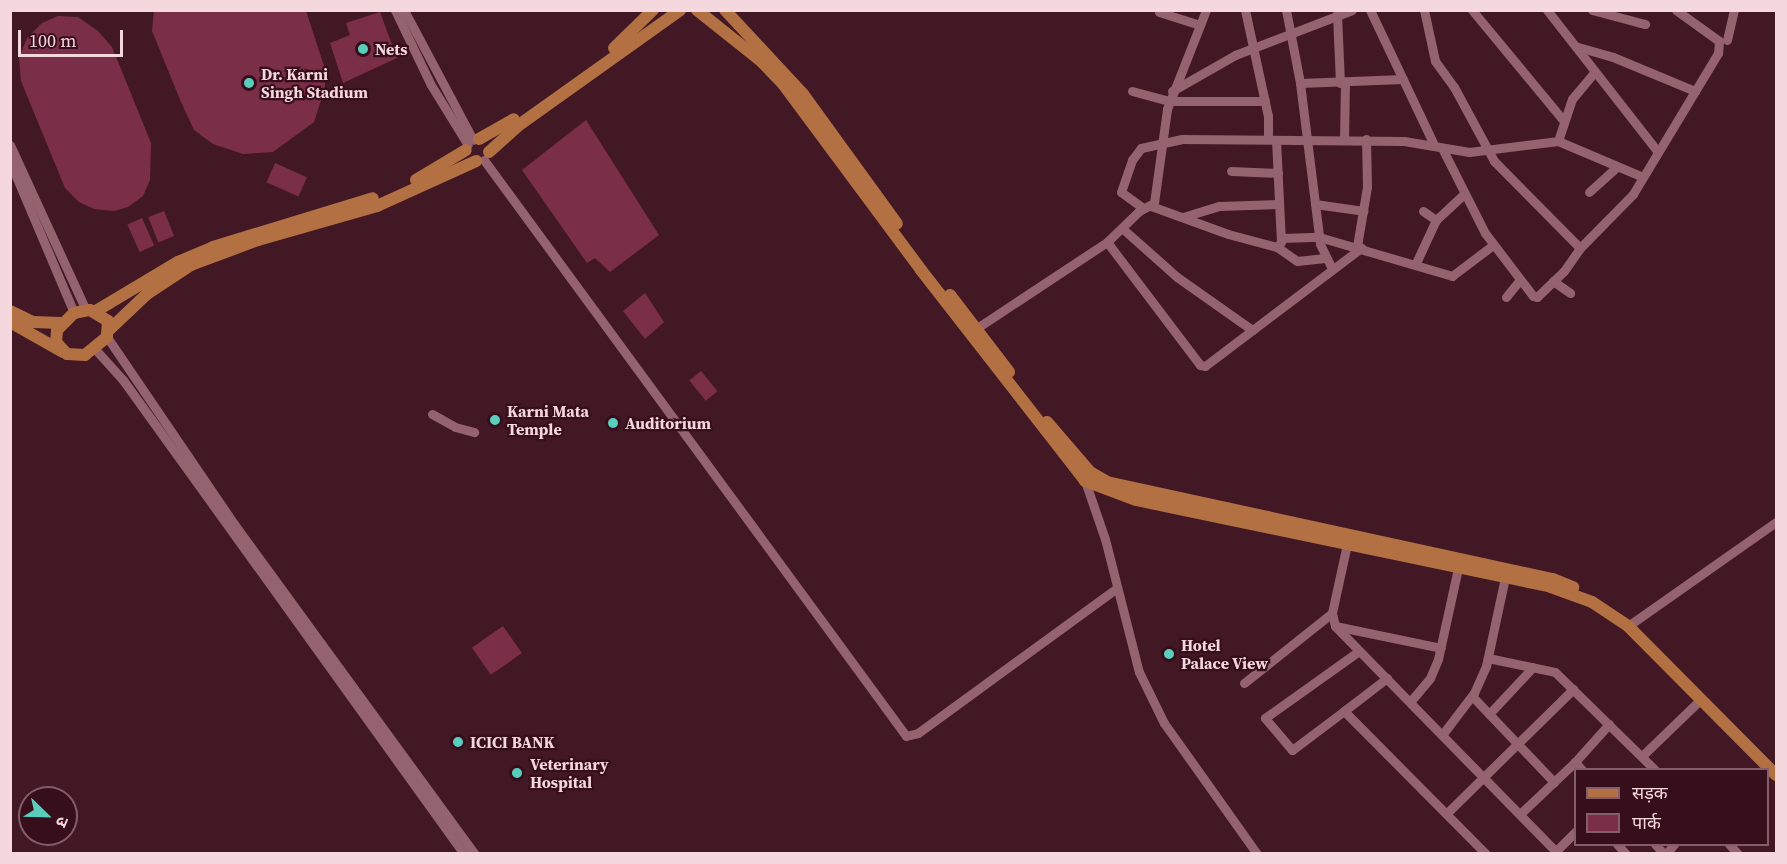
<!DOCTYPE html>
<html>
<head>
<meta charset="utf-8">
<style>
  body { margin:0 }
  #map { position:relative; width:1787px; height:864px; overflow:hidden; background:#431825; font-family:"Source Serif 4","Noto Sans Devanagari",serif }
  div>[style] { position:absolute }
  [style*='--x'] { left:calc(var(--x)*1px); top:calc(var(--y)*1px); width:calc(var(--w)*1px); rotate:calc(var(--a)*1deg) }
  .green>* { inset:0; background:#7b2e47; transform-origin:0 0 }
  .minor>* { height:9px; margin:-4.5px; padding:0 4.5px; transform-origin:4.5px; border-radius:4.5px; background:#95626f }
  .major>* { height:12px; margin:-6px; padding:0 6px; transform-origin:6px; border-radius:6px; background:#b37042 }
  .dots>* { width:16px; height:16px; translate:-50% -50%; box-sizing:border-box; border:3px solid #370e1c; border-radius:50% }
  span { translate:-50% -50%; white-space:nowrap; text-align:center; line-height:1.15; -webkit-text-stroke:4.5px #370e1c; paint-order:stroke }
  .poi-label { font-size:16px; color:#f5d7de; font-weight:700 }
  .left { translate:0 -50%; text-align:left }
  .frame { position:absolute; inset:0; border:12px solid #f5d7de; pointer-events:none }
  .legend { position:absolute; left:1574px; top:768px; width:195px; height:78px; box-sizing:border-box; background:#370e1c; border:2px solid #835e6a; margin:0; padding:8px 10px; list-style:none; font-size:18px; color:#f5d7de }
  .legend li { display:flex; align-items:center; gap:12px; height:30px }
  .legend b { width:30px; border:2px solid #835e6a }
  .north { position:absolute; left:18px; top:786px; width:60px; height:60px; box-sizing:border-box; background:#370e1c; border:2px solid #835e6a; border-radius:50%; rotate:113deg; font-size:16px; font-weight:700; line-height:24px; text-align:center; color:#f5d7de }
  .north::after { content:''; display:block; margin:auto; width:21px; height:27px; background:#5acebd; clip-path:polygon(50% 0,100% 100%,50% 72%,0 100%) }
  .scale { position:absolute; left:18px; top:30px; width:105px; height:27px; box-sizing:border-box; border:3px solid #f5d7de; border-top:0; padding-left:8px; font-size:18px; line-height:21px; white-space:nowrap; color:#f5d7de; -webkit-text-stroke:4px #370e1c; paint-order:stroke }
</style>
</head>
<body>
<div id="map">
  <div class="green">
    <div style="clip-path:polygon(154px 11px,306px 11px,325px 69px,325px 88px,314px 122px,273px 152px,243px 154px,213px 144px,194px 130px,181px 102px,152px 31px)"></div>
    <div style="clip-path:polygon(380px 12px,397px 58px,343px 83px,330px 43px,350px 35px,346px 23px)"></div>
    <div style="clip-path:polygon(58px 16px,78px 17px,98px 31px,112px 47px,151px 143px,150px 180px,143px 196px,128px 207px,114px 211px,94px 209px,79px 202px,65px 188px,21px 81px,19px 58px,27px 38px,42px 23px)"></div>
    <div style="clip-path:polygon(586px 120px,659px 235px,610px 272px,595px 258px,587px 263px,522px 170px)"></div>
    <div style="left:275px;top:163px;width:35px;height:21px;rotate:24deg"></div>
    <div style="left:164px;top:211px;width:27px;height:17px;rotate:68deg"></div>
    <div style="left:142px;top:218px;width:30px;height:16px;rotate:66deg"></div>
    <div style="clip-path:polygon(645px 293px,664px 322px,645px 339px,623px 311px)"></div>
    <div style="left:701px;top:371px;width:26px;height:15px;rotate:51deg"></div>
    <div style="left:503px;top:626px;width:33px;height:38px;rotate:55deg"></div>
  </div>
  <div class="minor">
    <div style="--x:395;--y:10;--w:83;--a:64.4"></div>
    <div style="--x:431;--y:85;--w:70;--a:58.3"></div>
    <div style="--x:404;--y:10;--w:147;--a:62"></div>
    <div style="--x:1245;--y:10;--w:108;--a:77.8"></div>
    <div style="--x:1268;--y:116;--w:23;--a:90"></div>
    <div style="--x:1286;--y:10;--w:74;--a:79.1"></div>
    <div style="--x:1300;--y:83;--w:162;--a:82.9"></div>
    <div style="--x:1320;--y:244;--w:28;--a:64"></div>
    <div style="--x:1370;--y:10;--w:149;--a:64.6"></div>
    <div style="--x:1424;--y:10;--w:52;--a:77.8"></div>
    <div style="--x:1435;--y:61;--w:32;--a:54"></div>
    <div style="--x:1454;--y:87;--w:84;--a:61.6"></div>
    <div style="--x:1494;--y:161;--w:122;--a:45.3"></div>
    <div style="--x:1580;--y:248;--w:76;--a:-45.5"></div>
    <div style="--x:1633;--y:194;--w:165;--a:-58.9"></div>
    <div style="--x:1718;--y:53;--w:12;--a:-85"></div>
    <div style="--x:1719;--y:41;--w:53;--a:-144.2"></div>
    <div style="--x:1472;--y:10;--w:143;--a:50.4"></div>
    <div style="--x:1547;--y:10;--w:179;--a:52"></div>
    <div style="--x:1592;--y:10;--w:55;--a:14.8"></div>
    <div style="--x:1159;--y:12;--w:43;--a:17.6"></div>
    <div style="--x:1337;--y:14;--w:69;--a:87.5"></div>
    <div style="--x:1727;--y:40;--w:31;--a:-77"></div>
    <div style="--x:1578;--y:47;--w:36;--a:16"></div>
    <div style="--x:1613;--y:57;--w:89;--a:22.5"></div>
    <div style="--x:1300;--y:83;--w:103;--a:-2.2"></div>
    <div style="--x:1132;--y:91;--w:39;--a:15"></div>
    <div style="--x:1170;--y:101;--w:95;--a:0"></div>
    <div style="--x:1172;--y:91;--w:73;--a:-29.7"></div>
    <div style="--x:1235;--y:55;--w:125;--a:-21"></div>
    <div style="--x:1344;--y:140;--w:57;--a:-89"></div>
    <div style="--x:1558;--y:141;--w:44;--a:-71.6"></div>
    <div style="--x:1572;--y:99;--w:34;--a:-50"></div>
    <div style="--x:10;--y:145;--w:182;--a:65.3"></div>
    <div style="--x:1442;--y:148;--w:95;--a:63.2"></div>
    <div style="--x:1485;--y:233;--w:79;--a:52.7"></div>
    <div style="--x:1533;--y:296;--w:4;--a:14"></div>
    <div style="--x:1537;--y:297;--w:37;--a:-44"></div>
    <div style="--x:1564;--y:271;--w:28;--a:-55"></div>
    <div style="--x:484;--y:160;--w:714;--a:53.77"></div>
    <div style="--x:906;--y:736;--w:12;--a:-14"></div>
    <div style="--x:918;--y:733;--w:246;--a:-36.1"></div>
    <div style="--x:10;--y:162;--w:164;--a:67"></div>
    <div style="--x:1231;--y:171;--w:47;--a:2.4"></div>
    <div style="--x:1589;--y:192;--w:36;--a:-42"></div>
    <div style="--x:1315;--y:204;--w:49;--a:8.1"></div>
    <div style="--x:1151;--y:206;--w:82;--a:20"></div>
    <div style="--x:1228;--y:234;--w:51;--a:14.9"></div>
    <div style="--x:1277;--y:247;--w:6;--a:-51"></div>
    <div style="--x:1281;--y:242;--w:102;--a:-92.8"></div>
    <div style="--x:1143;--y:208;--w:27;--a:-144"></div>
    <div style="--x:1121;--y:192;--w:34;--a:-71"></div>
    <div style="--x:1132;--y:160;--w:15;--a:-53"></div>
    <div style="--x:1141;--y:148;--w:42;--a:-12.4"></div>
    <div style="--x:1182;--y:139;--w:222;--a:0.5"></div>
    <div style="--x:1404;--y:141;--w:66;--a:9.6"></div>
    <div style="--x:1469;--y:152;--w:90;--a:-7"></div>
    <div style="--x:1558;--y:141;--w:92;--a:23"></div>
    <div style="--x:1423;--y:211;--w:16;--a:35"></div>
    <div style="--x:1436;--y:220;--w:38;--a:-43"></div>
    <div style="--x:1183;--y:217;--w:38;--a:-17"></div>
    <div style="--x:1219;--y:206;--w:60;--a:-1.9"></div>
    <div style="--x:1123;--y:229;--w:72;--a:41.6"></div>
    <div style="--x:1177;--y:277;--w:92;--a:35.2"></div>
    <div style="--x:1281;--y:238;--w:38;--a:-2"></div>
    <div style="--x:1319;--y:237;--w:139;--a:16.3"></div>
    <div style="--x:1452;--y:276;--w:51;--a:-37.1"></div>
    <div style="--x:1107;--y:242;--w:154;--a:52.9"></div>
    <div style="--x:1200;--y:365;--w:5;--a:11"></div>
    <div style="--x:1205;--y:366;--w:196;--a:-37.1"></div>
    <div style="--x:1357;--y:246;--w:60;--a:-80.4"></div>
    <div style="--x:1367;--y:187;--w:48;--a:-91.2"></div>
    <div style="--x:1277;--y:247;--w:24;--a:35"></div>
    <div style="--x:1297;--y:261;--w:28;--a:-6"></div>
    <div style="--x:1415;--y:265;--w:50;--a:-65"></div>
    <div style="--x:1553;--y:281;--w:21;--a:35"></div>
    <div style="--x:1506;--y:297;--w:22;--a:-51"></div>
    <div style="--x:977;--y:328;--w:156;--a:-33.5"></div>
    <div style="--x:1107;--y:242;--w:45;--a:-44.1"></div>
    <div style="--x:1139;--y:211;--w:17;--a:-28"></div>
    <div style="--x:1154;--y:203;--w:95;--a:-82.1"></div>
    <div style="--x:1167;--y:109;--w:106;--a:-68.5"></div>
    <div style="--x:107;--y:337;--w:226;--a:55.8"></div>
    <div style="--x:234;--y:524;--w:409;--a:53.9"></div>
    <div style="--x:95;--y:349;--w:42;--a:47.9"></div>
    <div style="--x:123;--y:380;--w:584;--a:54.27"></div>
    <div style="--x:432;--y:414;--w:26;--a:29"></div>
    <div style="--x:455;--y:427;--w:20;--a:15"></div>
    <div style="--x:1085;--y:481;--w:61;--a:71"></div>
    <div style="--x:1105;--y:539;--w:137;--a:75.7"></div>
    <div style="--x:1139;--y:672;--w:57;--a:63.9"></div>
    <div style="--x:1164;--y:723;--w:161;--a:54.6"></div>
    <div style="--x:1347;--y:544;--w:71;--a:102.3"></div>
    <div style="--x:1332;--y:613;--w:13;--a:77"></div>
    <div style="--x:1335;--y:626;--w:319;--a:45.6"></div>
    <div style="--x:1335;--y:626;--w:108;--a:11.7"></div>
    <div style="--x:1628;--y:626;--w:181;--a:-35.1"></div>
    <div style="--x:1488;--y:658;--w:68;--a:11.8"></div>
    <div style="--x:1555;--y:672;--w:140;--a:44.4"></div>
    <div style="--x:1387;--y:678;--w:54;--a:142.5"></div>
    <div style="--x:1344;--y:711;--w:202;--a:45.2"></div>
    <div style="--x:1244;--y:683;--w:112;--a:-38.5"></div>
    <div style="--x:1472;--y:696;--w:119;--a:46.4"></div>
    <div style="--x:1410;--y:702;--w:31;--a:-50"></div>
    <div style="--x:1430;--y:678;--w:21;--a:-67"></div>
    <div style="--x:1438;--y:659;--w:93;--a:-77.6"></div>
    <div style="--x:1344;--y:711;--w:65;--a:143.1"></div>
    <div style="--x:1292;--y:750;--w:42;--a:-130.2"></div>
    <div style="--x:1265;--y:718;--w:115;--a:-35.5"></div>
    <div style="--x:1489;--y:714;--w:64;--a:-46.9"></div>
    <div style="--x:1442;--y:735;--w:53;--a:-52.7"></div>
    <div style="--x:1474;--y:693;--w:30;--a:-66"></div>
    <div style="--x:1486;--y:666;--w:91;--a:-77.9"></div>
    <div style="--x:1642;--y:756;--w:82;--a:-44"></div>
    <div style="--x:1582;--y:770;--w:11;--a:-131"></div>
    <div style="--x:1575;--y:762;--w:51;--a:-48.2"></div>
    <div style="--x:1447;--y:813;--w:177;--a:-44.5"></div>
    <div style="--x:1520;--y:814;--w:76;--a:-43.4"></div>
    <div style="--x:1617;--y:844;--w:13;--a:48"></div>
    <div style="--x:1655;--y:844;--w:13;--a:48"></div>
    <div style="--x:1729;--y:844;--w:13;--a:48"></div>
    <div style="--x:1556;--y:851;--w:28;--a:-45"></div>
    <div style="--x:1666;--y:854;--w:13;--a:-51"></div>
  </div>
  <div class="major">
    <div style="--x:697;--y:10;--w:82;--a:38.6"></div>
    <div style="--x:761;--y:61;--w:32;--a:46"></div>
    <div style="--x:783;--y:84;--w:232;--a:53.4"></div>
    <div style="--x:921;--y:270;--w:267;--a:52.1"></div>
    <div style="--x:1085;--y:481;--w:54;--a:20.4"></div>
    <div style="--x:1136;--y:500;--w:424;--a:11.8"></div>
    <div style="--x:1551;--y:587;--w:44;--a:20.1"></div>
    <div style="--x:1592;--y:602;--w:43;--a:33.7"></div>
    <div style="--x:1628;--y:626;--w:210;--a:45.2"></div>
    <div style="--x:725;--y:10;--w:115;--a:47.1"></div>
    <div style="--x:803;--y:94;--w:160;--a:54.1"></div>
    <div style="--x:614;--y:48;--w:54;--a:-44.3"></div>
    <div style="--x:479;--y:139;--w:40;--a:-29.7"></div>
    <div style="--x:489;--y:152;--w:40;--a:-42"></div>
    <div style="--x:519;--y:125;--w:198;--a:-35.5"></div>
    <div style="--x:416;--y:180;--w:58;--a:-31"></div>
    <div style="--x:950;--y:295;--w:97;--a:52.5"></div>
    <div style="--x:90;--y:310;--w:21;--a:31"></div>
    <div style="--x:108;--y:321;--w:16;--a:94"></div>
    <div style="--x:107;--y:337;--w:28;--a:141"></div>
    <div style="--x:85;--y:355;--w:18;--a:-177"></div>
    <div style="--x:67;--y:354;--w:16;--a:-133"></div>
    <div style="--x:56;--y:342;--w:12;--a:-85"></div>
    <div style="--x:57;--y:330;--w:24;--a:-45"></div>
    <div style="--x:74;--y:313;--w:16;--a:-11"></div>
    <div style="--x:10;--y:311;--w:25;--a:26"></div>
    <div style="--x:33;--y:322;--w:28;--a:2"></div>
    <div style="--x:96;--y:311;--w:96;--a:-30.9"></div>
    <div style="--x:178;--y:262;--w:38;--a:-23"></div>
    <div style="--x:213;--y:247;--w:167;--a:-17"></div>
    <div style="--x:10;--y:322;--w:61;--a:29.5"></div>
    <div style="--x:109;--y:330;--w:52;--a:-43.5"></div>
    <div style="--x:147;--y:294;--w:53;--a:-33.4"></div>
    <div style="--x:191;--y:265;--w:72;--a:-20.5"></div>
    <div style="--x:258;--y:240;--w:124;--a:-15.9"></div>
    <div style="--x:377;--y:206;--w:109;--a:-24.4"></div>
    <div style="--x:1047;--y:422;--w:66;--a:49.3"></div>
    <div style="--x:1090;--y:472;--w:20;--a:30"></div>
    <div style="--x:1107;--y:482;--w:456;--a:12.3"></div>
    <div style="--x:1553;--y:579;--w:22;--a:22"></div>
  </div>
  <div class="dots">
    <div style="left:363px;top:49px;background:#5acebd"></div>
    <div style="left:249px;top:83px;background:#5acebd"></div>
    <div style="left:495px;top:420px;background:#5acebd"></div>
    <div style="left:613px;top:423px;background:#5acebd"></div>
    <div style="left:1169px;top:654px;background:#5acebd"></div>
    <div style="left:458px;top:742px;background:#5acebd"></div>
    <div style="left:517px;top:773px;background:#5acebd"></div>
  </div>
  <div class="poi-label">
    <span class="left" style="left:375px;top:49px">Nets</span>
    <span class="left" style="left:261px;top:83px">Dr. Karni<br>Singh Stadium</span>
    <span class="left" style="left:507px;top:420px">Karni Mata<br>Temple</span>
    <span class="left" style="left:625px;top:423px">Auditorium</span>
    <span class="left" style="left:1181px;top:654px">Hotel<br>Palace View</span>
    <span class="left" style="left:470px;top:742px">ICICI BANK</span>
    <span class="left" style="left:530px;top:773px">Veterinary<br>Hospital</span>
  </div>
  <div class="frame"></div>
  <ul class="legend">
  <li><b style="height:8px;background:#b37042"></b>सड़क</li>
  <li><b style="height:16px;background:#7b2e47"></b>पार्क</li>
  </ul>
  <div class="north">उ</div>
  <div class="scale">100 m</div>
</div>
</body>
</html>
